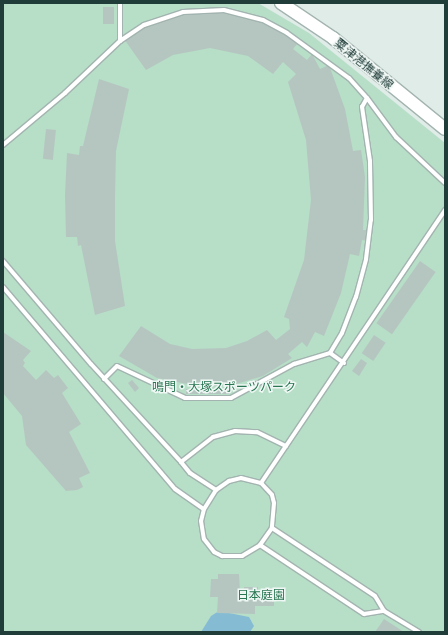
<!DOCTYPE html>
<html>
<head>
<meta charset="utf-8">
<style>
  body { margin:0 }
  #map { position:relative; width:448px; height:635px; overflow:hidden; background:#e0ece8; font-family:"Golos Text","Noto Sans JP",sans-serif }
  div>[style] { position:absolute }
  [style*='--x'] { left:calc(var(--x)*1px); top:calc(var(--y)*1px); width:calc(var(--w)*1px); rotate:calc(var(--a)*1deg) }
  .green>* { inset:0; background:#b7dec7 }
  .water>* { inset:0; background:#85bcd4 }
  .building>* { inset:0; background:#b5c6c1; transform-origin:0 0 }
  .roads { filter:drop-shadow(1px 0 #a3b4b0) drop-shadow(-1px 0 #a3b4b0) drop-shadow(0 1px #a3b4b0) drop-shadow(0 -1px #a3b4b0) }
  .service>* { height:4px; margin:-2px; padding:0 2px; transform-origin:2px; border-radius:2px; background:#fff }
  .secondary>* { height:12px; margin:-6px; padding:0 6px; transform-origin:6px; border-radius:6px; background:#fff }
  span { translate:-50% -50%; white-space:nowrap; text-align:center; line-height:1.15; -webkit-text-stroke:3px #f0f8f5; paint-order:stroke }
  .street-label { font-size:12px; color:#203d39 }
  .park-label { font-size:12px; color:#287551 }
  .frame { position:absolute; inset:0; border:4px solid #203d39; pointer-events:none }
</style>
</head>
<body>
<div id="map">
  <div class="green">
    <div style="clip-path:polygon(3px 3px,258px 3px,309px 33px,445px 143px,445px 632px,3px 632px)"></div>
  </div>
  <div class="water">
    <div style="clip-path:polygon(219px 611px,249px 617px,254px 626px,250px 632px,201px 632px,211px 616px)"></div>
  </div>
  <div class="building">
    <div style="left:103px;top:7px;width:11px;height:17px"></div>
    <div style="clip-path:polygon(224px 11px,263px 22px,298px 43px,293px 49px,307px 60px,312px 54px,320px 69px,329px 65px,345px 109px,353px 151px,361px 150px,365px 177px,363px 230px,368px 230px,367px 241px,362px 240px,359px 256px,350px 254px,341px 293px,324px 336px,315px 332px,307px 347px,302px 342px,288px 354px,292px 358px,263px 376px,233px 385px,202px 387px,157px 378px,119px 356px,141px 326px,170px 344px,192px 349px,226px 348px,247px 341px,267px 330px,276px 340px,290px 329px,289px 319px,284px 317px,304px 260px,311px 200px,306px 140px,288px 82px,296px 74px,283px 62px,273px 74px,248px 56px,210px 48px,173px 55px,146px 70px,124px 39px,147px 25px,184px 13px)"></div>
    <div style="clip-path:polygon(99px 79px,129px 89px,116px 151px,115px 196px,115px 241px,125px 306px,95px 315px,81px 245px,78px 246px,77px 237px,66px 237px,65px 195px,67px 153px,79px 155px,80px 146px,83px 146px)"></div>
    <div style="left:46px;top:129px;width:10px;height:30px;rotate:6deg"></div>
    <div style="left:420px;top:261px;width:19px;height:76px;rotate:35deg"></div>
    <div style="clip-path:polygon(3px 332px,31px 351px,23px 360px,25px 363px,23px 366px,36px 380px,46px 370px,54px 378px,58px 375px,68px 388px,62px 393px,81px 424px,69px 432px,90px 473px,79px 478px,83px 487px,77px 490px,66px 491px,26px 445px,22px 416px,3px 393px)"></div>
    <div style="left:374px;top:335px;width:14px;height:22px;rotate:34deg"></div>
    <div style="clip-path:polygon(361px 359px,367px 363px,359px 376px,352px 371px)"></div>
    <div style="clip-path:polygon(132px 380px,139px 388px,135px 392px,128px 383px)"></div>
    <div style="clip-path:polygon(186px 389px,229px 390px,229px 394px,186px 394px)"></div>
    <div style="clip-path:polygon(218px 574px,239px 574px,240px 593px,244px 593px,244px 587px,258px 587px,258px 594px,274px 598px,274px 606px,255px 606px,255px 614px,217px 613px,218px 597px,210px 597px,211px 579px,218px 579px)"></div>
    <div style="clip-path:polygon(384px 619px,404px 632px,375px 632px)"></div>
  </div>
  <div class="roads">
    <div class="service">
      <div style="--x:120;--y:41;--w:29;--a:-34"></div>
      <div style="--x:144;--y:25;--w:41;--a:-18.4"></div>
      <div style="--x:183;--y:12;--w:41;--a:-2.8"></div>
      <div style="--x:224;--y:10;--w:40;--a:14.4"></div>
      <div style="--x:263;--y:20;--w:27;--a:28"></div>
      <div style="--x:287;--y:33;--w:77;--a:36"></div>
      <div style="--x:349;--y:78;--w:27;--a:48"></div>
      <div style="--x:367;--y:98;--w:49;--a:53.4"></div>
      <div style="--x:396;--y:137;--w:67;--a:43.2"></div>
      <div style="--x:3;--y:145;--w:81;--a:-40"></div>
      <div style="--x:65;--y:93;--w:76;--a:-43.4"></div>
      <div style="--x:120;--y:41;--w:38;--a:-90"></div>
      <div style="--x:3;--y:261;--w:135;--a:49.5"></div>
      <div style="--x:91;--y:364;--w:133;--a:47.4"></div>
      <div style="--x:181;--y:462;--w:41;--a:-38"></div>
      <div style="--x:213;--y:437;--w:23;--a:-15"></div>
      <div style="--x:235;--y:431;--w:22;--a:3"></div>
      <div style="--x:257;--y:432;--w:32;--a:26"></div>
      <div style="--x:286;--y:446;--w:285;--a:-56"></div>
      <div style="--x:3;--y:287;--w:265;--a:49.6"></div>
      <div style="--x:175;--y:489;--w:35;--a:35"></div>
      <div style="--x:344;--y:363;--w:17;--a:-144"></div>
      <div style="--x:330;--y:353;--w:23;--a:-59"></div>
      <div style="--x:342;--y:333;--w:39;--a:-69"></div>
      <div style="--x:356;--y:297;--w:39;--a:-75"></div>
      <div style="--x:366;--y:259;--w:39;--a:-83"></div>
      <div style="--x:371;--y:220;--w:59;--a:-91"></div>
      <div style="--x:370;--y:161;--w:55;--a:-98.4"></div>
      <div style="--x:362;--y:107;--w:10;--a:-61"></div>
      <div style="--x:104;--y:379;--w:18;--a:-45"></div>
      <div style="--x:117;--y:366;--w:75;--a:25.2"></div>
      <div style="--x:185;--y:398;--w:46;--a:0"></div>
      <div style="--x:231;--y:398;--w:72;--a:-28.4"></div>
      <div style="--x:294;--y:364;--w:38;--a:-17"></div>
      <div style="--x:181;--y:462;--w:14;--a:51"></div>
      <div style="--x:190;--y:473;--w:31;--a:33"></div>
      <div style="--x:216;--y:490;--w:22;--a:122"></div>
      <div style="--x:204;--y:509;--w:12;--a:104"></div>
      <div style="--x:201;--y:521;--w:18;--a:81"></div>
      <div style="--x:204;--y:539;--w:16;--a:52"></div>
      <div style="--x:214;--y:552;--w:9;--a:27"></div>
      <div style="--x:222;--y:556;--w:20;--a:0"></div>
      <div style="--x:242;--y:556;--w:21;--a:-31"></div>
      <div style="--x:260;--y:545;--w:21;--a:-55"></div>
      <div style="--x:272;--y:528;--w:123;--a:33.4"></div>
      <div style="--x:375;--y:596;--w:17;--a:59"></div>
      <div style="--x:384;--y:611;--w:41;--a:31"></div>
      <div style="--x:261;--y:483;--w:45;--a:-56"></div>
      <div style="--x:216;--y:490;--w:16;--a:-35"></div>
      <div style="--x:229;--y:481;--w:12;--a:-14"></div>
      <div style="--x:241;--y:478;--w:21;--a:14"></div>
      <div style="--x:261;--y:483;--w:16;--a:47"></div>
      <div style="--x:272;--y:495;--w:8;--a:76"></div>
      <div style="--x:274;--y:503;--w:25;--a:95"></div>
      <div style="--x:260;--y:545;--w:125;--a:33.6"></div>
      <div style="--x:364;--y:614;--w:20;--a:-9"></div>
    </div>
    <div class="secondary">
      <div style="--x:281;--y:3;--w:63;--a:33.9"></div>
      <div style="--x:333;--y:38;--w:144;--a:39.1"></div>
    </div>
  </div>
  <div class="street-label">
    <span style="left:364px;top:64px;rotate:39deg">粟津港撫養線</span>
  </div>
  <div class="park-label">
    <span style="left:224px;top:387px">鳴門・大塚スポーツパーク</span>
    <span style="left:261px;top:595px">日本庭園</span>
  </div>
  <div class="frame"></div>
</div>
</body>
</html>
